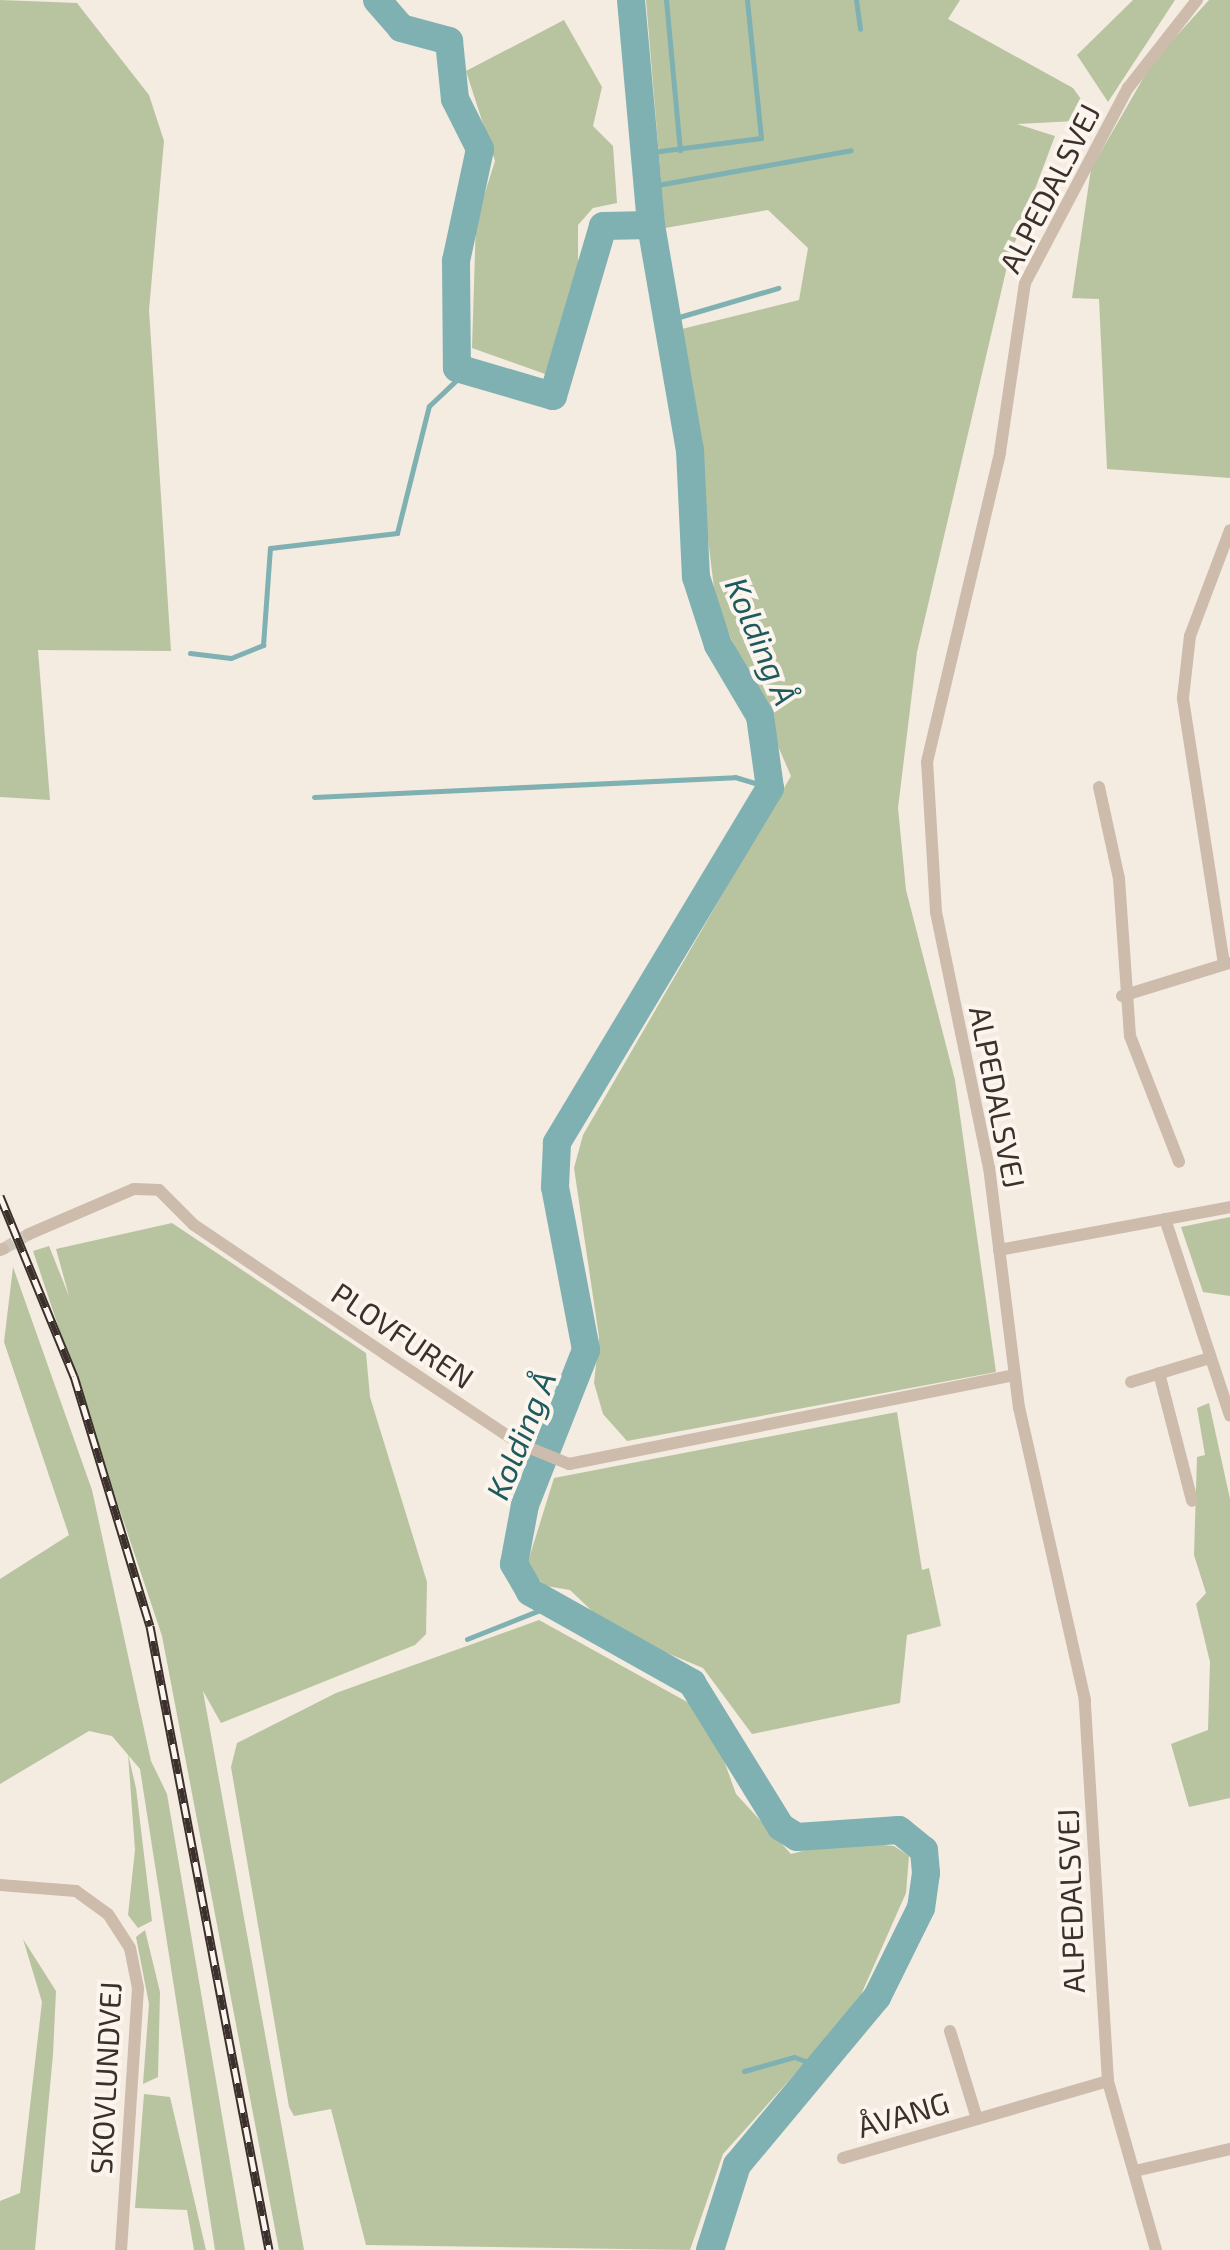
<!DOCTYPE html>
<html>
<head>
<meta charset="utf-8">
<style>
  body { margin:0 }
  #map { position:relative; width:1230px; height:2250px; overflow:hidden; background:#f4ebe1; font-family:"Exo 2",sans-serif }
  div>[style] { position:absolute }
  [style*='--x'] { left:calc(var(--x)*1px); top:calc(var(--y)*1px); width:calc(var(--w)*1px); rotate:calc(var(--a)*1deg) }
  .green>* { inset:0; background:#b8c4a0 }
  .stream>* { height:5px; margin:-2.5px; padding:0 2.5px; transform-origin:2.5px; border-radius:2.5px; background:#7fb0b2 }
  .river>* { height:28px; margin:-14px; padding:0 14px; transform-origin:14px; border-radius:14px; background:#7fb0b2 }
  .street-tunnel>* { height:12px; margin-top:-6px; transform-origin:0; background:repeating-linear-gradient(90deg,#cfc6bd 0 12px,transparent 0 18px) }
  .street>* { height:12px; margin:-6px; padding:0 6px; transform-origin:6px; border-radius:6px; background:#cdbbac }
  .rail>* { height:9px; margin-top:-4.5px; transform-origin:0; background:repeating-linear-gradient(90deg,#fbf5ee 0 15px,#3b302b 0 30px); box-sizing:border-box; border-block:2px solid #3b302b }
  span { translate:-50% -50%; white-space:nowrap; text-align:center; line-height:1.15; -webkit-text-stroke:8px #fbf5ee; paint-order:stroke }
  .street-label { font-size:30px; color:#3b302b }
  .water-label { font-size:32px; color:#1f5a5e; font-style:italic }
</style>
</head>
<body>
<div id="map">
  <div class="green">
    <div style="clip-path:polygon(0 0,77px 3px,149px 95px,164px 141px,149px 310px,171px 651px,38px 650px,50px 800px,0 797px)"></div>
    <div style="clip-path:polygon(646px 0,960px 0,948px 19px,1073px 88px,1096px 120px,1017px 124px,1055px 136px,1009px 258px,917px 652px,898px 808px,906px 890px,955px 1080px,996px 1372px,627px 1441px,603px 1414px,594px 1383px,599px 1337px,574px 1168px,583px 1135px,791px 776px,716px 604px,682px 329px,799px 300px,808px 248px,768px 210px,665px 228px)"></div>
    <div style="clip-path:polygon(1133px 0,1175px 0,1108px 102px,1077px 55px)"></div>
    <div style="clip-path:polygon(1209px 0,1230px 0,1230px 478px,1107px 469px,1099px 299px,1072px 298px,1091px 169px,1152px 63px)"></div>
    <div style="clip-path:polygon(564px 20px,602px 87px,593px 126px,613px 146px,617px 203px,593px 208px,578px 225px,578px 269px,545px 374px,472px 348px,476px 221px,495px 161px,466px 71px)"></div>
    <div style="clip-path:polygon(1230px 1217px,1230px 1296px,1203px 1292px,1181px 1227px)"></div>
    <div style="clip-path:polygon(172px 1223px,366px 1353px,370px 1397px,427px 1582px,426px 1634px,415px 1645px,221px 1723px,203px 1691px,304px 2250px,279px 2250px,162px 1636px,33px 1251px,49px 1246px,69px 1296px,56px 1249px)"></div>
    <div style="clip-path:polygon(13px 1267px,92px 1490px,151px 1761px,167px 1794px,245px 2250px,215px 2250px,140px 1769px,112px 1736px,89px 1731px,0 1784px,0 1579px,69px 1535px,4px 1342px)"></div>
    <div style="clip-path:polygon(1209px 1403px,1230px 1499px,1230px 1798px,1189px 1807px,1171px 1744px,1208px 1730px,1210px 1662px,1196px 1604px,1206px 1593px,1194px 1555px,1197px 1457px,1205px 1455px,1197px 1408px)"></div>
    <div style="clip-path:polygon(897px 1412px,922px 1570px,929px 1568px,941px 1626px,907px 1635px,900px 1703px,752px 1734px,703px 1668px,612px 1630px,570px 1590px,546px 1586px,526px 1568px,554px 1478px)"></div>
    <div style="clip-path:polygon(539px 1620px,707px 1713px,736px 1794px,791px 1854px,840px 1841px,894px 1846px,909px 1856px,906px 1893px,856px 2006px,723px 2154px,690px 2250px,366px 2245px,331px 2109px,294px 2116px,289px 2107px,231px 1767px,237px 1743px,336px 1693px)"></div>
    <div style="clip-path:polygon(128px 1754px,136px 1788px,152px 1921px,138px 1928px,128px 1915px,135px 1850px)"></div>
    <div style="clip-path:polygon(145px 1930px,160px 1992px,158px 2077px,143px 2084px,149px 2004px,136px 1937px)"></div>
    <div style="clip-path:polygon(23px 1939px,56px 1991px,53px 2054px,35px 2250px,0 2250px,0 2201px,20px 2193px,42px 2002px)"></div>
    <div style="clip-path:polygon(144px 2094px,170px 2097px,206px 2250px,194px 2250px,187px 2210px,135px 2208px)"></div>
  </div>
  <div class="stream">
    <div style="--x:666;--y:0;--w:151;--a:84.7"></div>
    <div style="--x:856;--y:0;--w:29;--a:82"></div>
    <div style="--x:644;--y:153;--w:118;--a:-7.3"></div>
    <div style="--x:761;--y:138;--w:139;--a:-95.8"></div>
    <div style="--x:646;--y:187;--w:208;--a:-10.2"></div>
    <div style="--x:669;--y:320;--w:114;--a:-16.4"></div>
    <div style="--x:190;--y:653;--w:41;--a:7"></div>
    <div style="--x:231;--y:658;--w:35;--a:-22"></div>
    <div style="--x:263;--y:645;--w:97;--a:-85.9"></div>
    <div style="--x:270;--y:548;--w:128;--a:-6.7"></div>
    <div style="--x:397;--y:533;--w:131;--a:-75.9"></div>
    <div style="--x:429;--y:406;--w:50;--a:-43.4"></div>
    <div style="--x:314;--y:797;--w:421;--a:-2.7"></div>
    <div style="--x:735;--y:777;--w:37;--a:17"></div>
    <div style="--x:467;--y:1639;--w:89;--a:-21.7"></div>
    <div style="--x:744;--y:2071;--w:52;--a:-15.6"></div>
    <div style="--x:794;--y:2057;--w:29;--a:20"></div>
  </div>
  <div class="river">
    <div style="--x:377;--y:0;--w:37;--a:49"></div>
    <div style="--x:401;--y:28;--w:50;--a:15.2"></div>
    <div style="--x:449;--y:41;--w:58;--a:84.1"></div>
    <div style="--x:455;--y:99;--w:56;--a:63.4"></div>
    <div style="--x:480;--y:149;--w:115;--a:102.1"></div>
    <div style="--x:456;--y:261;--w:107;--a:89.5"></div>
    <div style="--x:457;--y:368;--w:100;--a:16.3"></div>
    <div style="--x:553;--y:396;--w:177;--a:-73.6"></div>
    <div style="--x:603;--y:226;--w:48;--a:-1.2"></div>
    <div style="--x:631;--y:0;--w:226;--a:84.9"></div>
    <div style="--x:651;--y:225;--w:228;--a:80.2"></div>
    <div style="--x:690;--y:450;--w:127;--a:87.3"></div>
    <div style="--x:696;--y:577;--w:71;--a:72.1"></div>
    <div style="--x:718;--y:645;--w:82;--a:59.4"></div>
    <div style="--x:760;--y:716;--w:73;--a:82.1"></div>
    <div style="--x:770;--y:788;--w:414;--a:121"></div>
    <div style="--x:557;--y:1143;--w:44;--a:92.6"></div>
    <div style="--x:555;--y:1187;--w:166;--a:79.2"></div>
    <div style="--x:586;--y:1350;--w:167;--a:111.5"></div>
    <div style="--x:525;--y:1505;--w:60;--a:100.6"></div>
    <div style="--x:514;--y:1564;--w:32;--a:60"></div>
    <div style="--x:530;--y:1592;--w:186;--a:29.3"></div>
    <div style="--x:692;--y:1683;--w:169;--a:58.3"></div>
    <div style="--x:781;--y:1827;--w:19;--a:32"></div>
    <div style="--x:797;--y:1837;--w:102;--a:-3.9"></div>
    <div style="--x:899;--y:1830;--w:32;--a:39"></div>
    <div style="--x:924;--y:1850;--w:23;--a:85"></div>
    <div style="--x:926;--y:1873;--w:35;--a:98"></div>
    <div style="--x:921;--y:1908;--w:99;--a:116.3"></div>
    <div style="--x:877;--y:1997;--w:219;--a:129.8"></div>
    <div style="--x:737;--y:2165;--w:89;--a:107.6"></div>
  </div>
  <div class="street-tunnel">
    <div style="--x:3;--y:1249;--w:30;--a:-30"></div>
  </div>
  <div class="street">
    <div style="--x:1099;--y:787;--w:94;--a:77.7"></div>
    <div style="--x:1119;--y:879;--w:157;--a:86"></div>
    <div style="--x:1130;--y:1036;--w:135;--a:68.7"></div>
    <div style="--x:1224;--y:964;--w:269;--a:-98.8"></div>
    <div style="--x:1183;--y:698;--w:62;--a:-83.6"></div>
    <div style="--x:1190;--y:636;--w:113;--a:-69.3"></div>
    <div style="--x:1122;--y:996;--w:112;--a:-17.1"></div>
    <div style="--x:1165;--y:1219;--w:207;--a:71.7"></div>
    <div style="--x:29;--y:1234;--w:114;--a:-23.2"></div>
    <div style="--x:134;--y:1189;--w:25;--a:2"></div>
    <div style="--x:159;--y:1190;--w:49;--a:45"></div>
    <div style="--x:194;--y:1225;--w:230;--a:34"></div>
    <div style="--x:385;--y:1354;--w:162;--a:33.7"></div>
    <div style="--x:520;--y:1444;--w:53;--a:22.2"></div>
    <div style="--x:569;--y:1464;--w:454;--a:-11.3"></div>
    <div style="--x:0;--y:1250;--w:3;--a:-18"></div>
    <div style="--x:999;--y:1250;--w:235;--a:-10.5"></div>
    <div style="--x:1159;--y:1373;--w:132;--a:75.5"></div>
    <div style="--x:1131;--y:1382;--w:78;--a:-17"></div>
    <div style="--x:0;--y:1885;--w:76;--a:4.5"></div>
    <div style="--x:76;--y:1891;--w:39;--a:36"></div>
    <div style="--x:108;--y:1914;--w:40;--a:57.1"></div>
    <div style="--x:130;--y:1948;--w:41;--a:78.7"></div>
    <div style="--x:138;--y:1988;--w:263;--a:93.7"></div>
    <div style="--x:950;--y:2031;--w:92;--a:72.9"></div>
    <div style="--x:843;--y:2158;--w:276;--a:-16.2"></div>
    <div style="--x:1135;--y:2171;--w:98;--a:-13"></div>
    <div style="--x:1156;--y:2250;--w:176;--a:-105.9"></div>
    <div style="--x:1108;--y:2081;--w:382;--a:-93.5"></div>
    <div style="--x:1085;--y:1700;--w:299;--a:-102.7"></div>
    <div style="--x:1019;--y:1408;--w:242;--a:-97.1"></div>
    <div style="--x:989;--y:1168;--w:261;--a:-101.7"></div>
    <div style="--x:936;--y:912;--w:150;--a:-93.4"></div>
    <div style="--x:927;--y:762;--w:318;--a:-76.7"></div>
    <div style="--x:1000;--y:452;--w:171;--a:-81.6"></div>
    <div style="--x:1025;--y:283;--w:221;--a:-62.2"></div>
    <div style="--x:1128;--y:88;--w:112;--a:-51.9"></div>
  </div>
  <div class="rail">
    <div style="--x:0;--y:1196;--w:195;--a:67.7"></div>
    <div style="--x:74;--y:1376;--w:261;--a:73.1"></div>
    <div style="--x:150;--y:1626;--w:635;--a:79.2"></div>
  </div>
  <div class="street-label">
    <span style="left:1049px;top:188px;rotate:-63deg">ALPEDALSVEJ</span>
    <span style="left:998px;top:1097px;rotate:79deg">ALPEDALSVEJ</span>
    <span style="left:403px;top:1335px;rotate:34deg">PLOVFUREN</span>
    <span style="left:1070px;top:1901px;rotate:-92deg">ALPEDALSVEJ</span>
    <span style="left:105px;top:2078px;rotate:-87deg">SKOVLUNDVEJ</span>
    <span style="left:903px;top:2114px;rotate:-16deg">ÅVANG</span>
  </div>
  <div class="water-label">
    <span style="left:762px;top:641px;rotate:67deg">Kolding Å</span>
    <span style="left:520px;top:1435px;rotate:-68deg">Kolding Å</span>
  </div>
</div>
</body>
</html>
